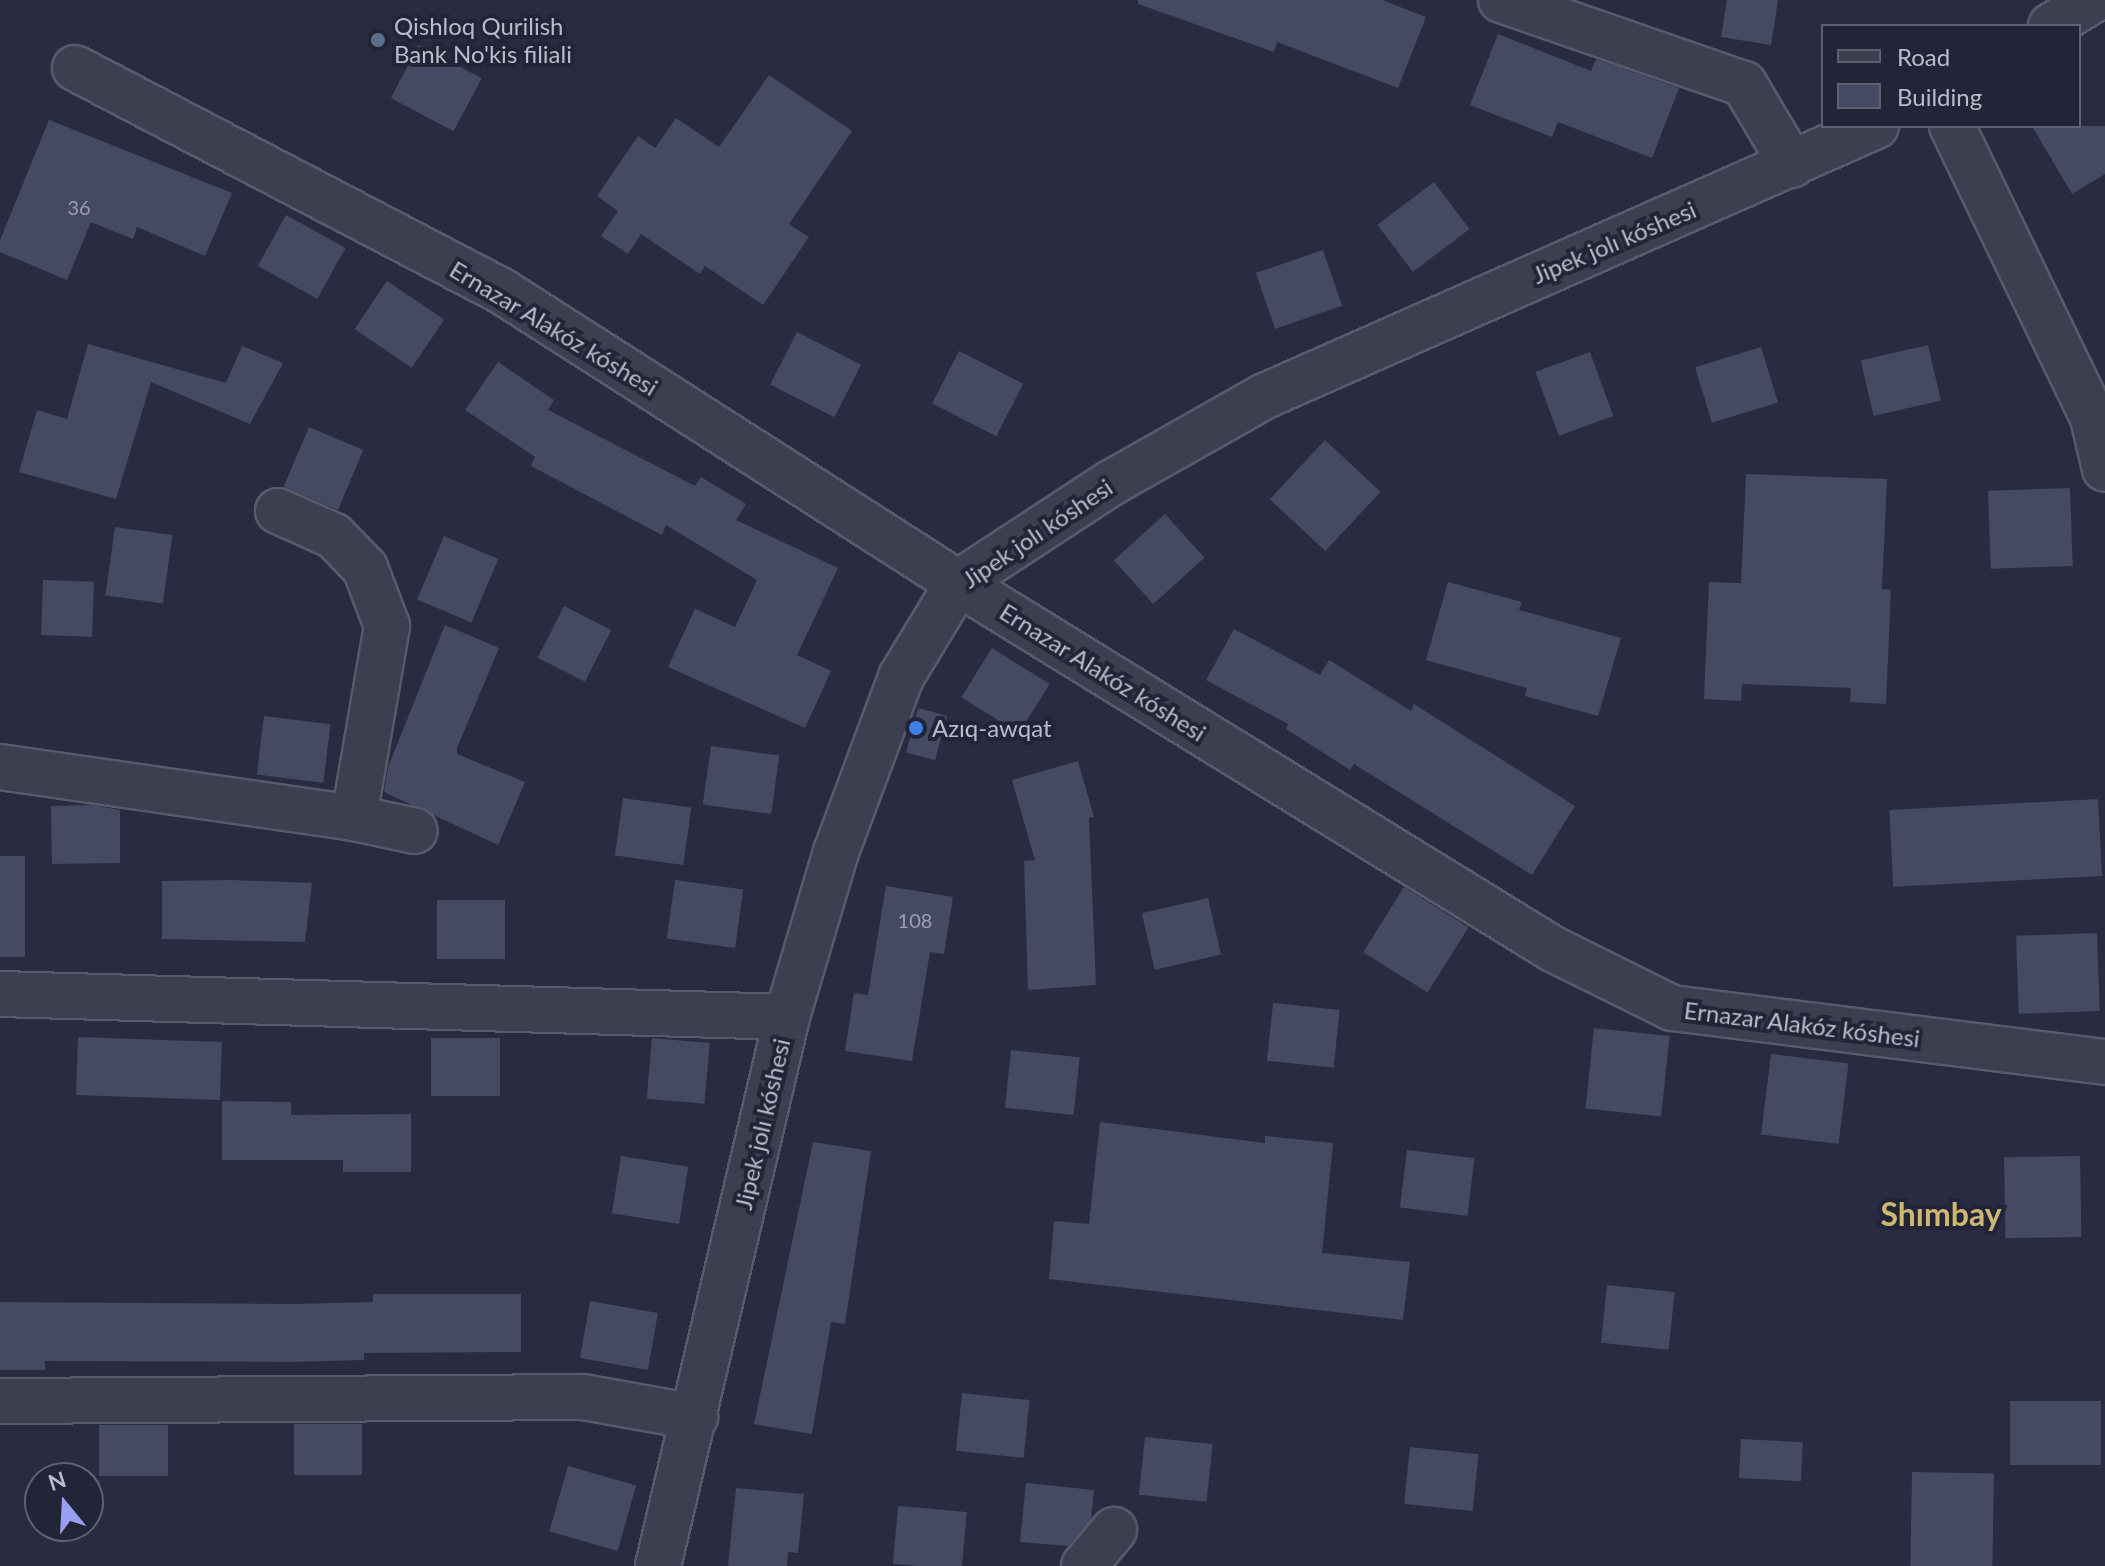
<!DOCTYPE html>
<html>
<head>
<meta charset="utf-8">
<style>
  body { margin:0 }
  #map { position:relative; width:2105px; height:1566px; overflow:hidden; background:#292c41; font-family:Lato,sans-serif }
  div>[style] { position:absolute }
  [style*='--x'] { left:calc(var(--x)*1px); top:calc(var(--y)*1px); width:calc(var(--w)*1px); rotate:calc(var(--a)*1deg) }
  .building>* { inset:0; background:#454961; transform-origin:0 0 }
  .roads { filter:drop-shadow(2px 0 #585a6b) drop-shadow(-2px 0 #585a6b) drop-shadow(0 2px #585a6b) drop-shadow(0 -2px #585a6b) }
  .minor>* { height:44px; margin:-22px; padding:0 22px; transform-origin:22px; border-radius:22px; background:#3d3f51 }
  .dots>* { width:22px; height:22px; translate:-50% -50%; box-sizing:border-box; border:4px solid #222437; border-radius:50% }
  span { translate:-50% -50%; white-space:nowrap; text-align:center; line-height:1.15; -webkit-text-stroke:8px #222437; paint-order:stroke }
  .number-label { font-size:20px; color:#9d9eb0 }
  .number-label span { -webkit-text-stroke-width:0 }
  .poi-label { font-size:24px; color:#babbcb }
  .left { translate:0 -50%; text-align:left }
  .street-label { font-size:24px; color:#babbcb }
  .district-label { font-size:32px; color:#cfb771; font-weight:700 }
  .legend { position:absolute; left:1821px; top:24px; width:260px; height:104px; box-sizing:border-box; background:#222437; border:2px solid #5f6072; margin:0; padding:10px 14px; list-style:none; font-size:24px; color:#babbcb }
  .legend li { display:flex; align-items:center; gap:16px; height:40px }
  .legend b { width:40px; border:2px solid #5f6072 }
  .north { position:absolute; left:24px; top:1462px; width:80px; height:80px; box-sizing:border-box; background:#222437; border:2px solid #5f6072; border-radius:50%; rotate:342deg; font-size:22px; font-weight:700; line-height:32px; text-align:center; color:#babbcb }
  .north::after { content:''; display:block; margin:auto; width:28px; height:36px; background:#99a0f1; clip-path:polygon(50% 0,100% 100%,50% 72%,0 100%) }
</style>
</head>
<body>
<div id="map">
  <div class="building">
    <div style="clip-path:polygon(1138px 0,1382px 0,1426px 17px,1398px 88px,1277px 42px,1274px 52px,1138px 4px)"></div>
    <div style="clip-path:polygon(1727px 0,1778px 0,1771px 45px,1721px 37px)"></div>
    <div style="clip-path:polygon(1498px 34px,1591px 71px,1596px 59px,1679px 88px,1652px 158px,1558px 122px,1552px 137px,1470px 105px)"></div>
    <div style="left:419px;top:45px;width:71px;height:60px;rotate:28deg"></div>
    <div style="clip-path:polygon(769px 75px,852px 131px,789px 224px,809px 237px,763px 305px,705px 266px,700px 274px,641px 234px,628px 254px,601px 236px,618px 211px,597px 196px,638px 136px,655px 148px,676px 118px,719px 147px)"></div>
    <div style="clip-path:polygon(49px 120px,232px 193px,205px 256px,137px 227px,133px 239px,91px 222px,67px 280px,0 252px,0 240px)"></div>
    <div style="clip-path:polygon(2032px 126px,2105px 126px,2105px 174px,2072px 194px)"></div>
    <div style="left:1434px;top:182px;width:59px;height:71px;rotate:53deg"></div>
    <div style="left:286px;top:215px;width:68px;height:58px;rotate:29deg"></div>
    <div style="left:1323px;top:250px;width:59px;height:71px;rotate:71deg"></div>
    <div style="left:387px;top:281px;width:69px;height:58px;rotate:34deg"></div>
    <div style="left:797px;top:332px;width:72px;height:59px;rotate:27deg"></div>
    <div style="clip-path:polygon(88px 344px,226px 383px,242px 346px,283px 363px,250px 424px,151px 382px,116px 499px,19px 472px,37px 410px,67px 419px)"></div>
    <div style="left:1928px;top:345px;width:57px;height:69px;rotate:77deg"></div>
    <div style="left:1761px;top:347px;width:58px;height:69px;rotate:73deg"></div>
    <div style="left:959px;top:351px;width:72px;height:59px;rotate:27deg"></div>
    <div style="left:1590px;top:352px;width:68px;height:58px;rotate:70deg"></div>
    <div style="clip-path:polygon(498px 362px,554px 400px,548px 410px,695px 486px,701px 477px,746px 504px,736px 520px,838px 568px,797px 655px,831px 671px,805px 728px,668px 667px,695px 609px,735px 627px,757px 580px,666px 525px,662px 535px,531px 466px,535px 457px,465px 410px)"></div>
    <div style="left:309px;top:427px;width:59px;height:65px;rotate:23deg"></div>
    <div style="left:1325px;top:440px;width:76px;height:81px;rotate:43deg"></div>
    <div style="clip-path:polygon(1746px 474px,1887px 479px,1882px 589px,1891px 590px,1886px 704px,1850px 702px,1851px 688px,1742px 684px,1741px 701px,1704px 699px,1709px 582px,1741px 583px)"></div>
    <div style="left:2070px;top:488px;width:78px;height:82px;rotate:88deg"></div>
    <div style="left:1165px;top:514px;width:59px;height:69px;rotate:48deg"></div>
    <div style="left:115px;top:527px;width:58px;height:69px;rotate:8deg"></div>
    <div style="left:444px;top:536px;width:59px;height:69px;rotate:23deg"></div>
    <div style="left:43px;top:580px;width:51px;height:55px;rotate:2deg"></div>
    <div style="clip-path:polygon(1448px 582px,1522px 602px,1519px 610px,1621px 638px,1598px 716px,1525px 696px,1527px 688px,1426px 660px)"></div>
    <div style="left:564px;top:606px;width:53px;height:58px;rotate:27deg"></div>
    <div style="clip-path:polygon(445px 625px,499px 648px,457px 748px,457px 754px,525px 782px,498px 845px,384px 792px,388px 767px)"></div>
    <div style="clip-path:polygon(1234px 629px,1320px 675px,1329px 660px,1411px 711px,1414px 704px,1575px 806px,1532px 875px,1354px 764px,1350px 770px,1286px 729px,1288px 724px,1206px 680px)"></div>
    <div style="left:992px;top:648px;width:68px;height:58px;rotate:32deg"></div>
    <div style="left:918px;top:708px;width:30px;height:46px;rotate:15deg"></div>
    <div style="left:264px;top:716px;width:67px;height:59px;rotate:7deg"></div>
    <div style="left:711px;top:746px;width:69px;height:59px;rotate:8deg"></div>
    <div style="clip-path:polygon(1078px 761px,1094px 817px,1089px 818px,1096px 985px,1028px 990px,1024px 861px,1035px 860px,1012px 780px)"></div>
    <div style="left:623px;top:798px;width:69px;height:58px;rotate:8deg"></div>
    <div style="left:2098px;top:799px;width:77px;height:209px;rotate:87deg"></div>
    <div style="clip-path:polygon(92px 805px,120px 810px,120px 863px,52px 864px,51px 806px)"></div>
    <div style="left:0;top:856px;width:25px;height:101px"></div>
    <div style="clip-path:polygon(231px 880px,312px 883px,305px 942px,162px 939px,162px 881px)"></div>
    <div style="left:675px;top:880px;width:69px;height:59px;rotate:8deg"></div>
    <div style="clip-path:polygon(886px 886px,953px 897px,944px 954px,930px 952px,912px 1061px,845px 1051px,854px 993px,868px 995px)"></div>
    <div style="left:1404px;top:887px;width:76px;height:77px;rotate:32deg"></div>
    <div style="left:1208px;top:898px;width:58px;height:68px;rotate:77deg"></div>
    <div style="left:437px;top:900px;width:68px;height:59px"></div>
    <div style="left:2097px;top:933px;width:78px;height:81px;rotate:88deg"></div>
    <div style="left:1273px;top:1003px;width:67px;height:58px;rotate:6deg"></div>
    <div style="left:1594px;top:1028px;width:76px;height:81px;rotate:6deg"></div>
    <div style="left:78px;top:1037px;width:144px;height:58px;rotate:2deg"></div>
    <div style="left:431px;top:1038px;width:69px;height:58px"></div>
    <div style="left:652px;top:1038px;width:58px;height:61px;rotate:5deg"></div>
    <div style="left:1011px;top:1050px;width:69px;height:58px;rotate:6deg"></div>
    <div style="left:1771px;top:1054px;width:78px;height:81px;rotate:7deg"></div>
    <div style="clip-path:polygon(222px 1101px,291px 1102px,291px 1115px,411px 1114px,411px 1172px,343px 1172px,343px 1160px,222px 1160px)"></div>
    <div style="clip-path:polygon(1100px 1122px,1265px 1143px,1265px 1136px,1333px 1143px,1322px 1253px,1410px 1262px,1403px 1320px,1049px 1279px,1054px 1221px,1089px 1224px)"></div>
    <div style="clip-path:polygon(813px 1142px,871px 1151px,845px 1324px,831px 1322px,812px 1434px,754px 1424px)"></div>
    <div style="left:1407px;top:1150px;width:68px;height:58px;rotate:7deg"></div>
    <div style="left:621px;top:1156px;width:68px;height:58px;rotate:9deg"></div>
    <div style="left:2080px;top:1156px;width:81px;height:76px;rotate:89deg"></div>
    <div style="left:1607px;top:1285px;width:68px;height:58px;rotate:6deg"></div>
    <div style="clip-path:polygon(373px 1294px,521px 1294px,521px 1352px,364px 1353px,364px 1360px,290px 1362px,45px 1361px,45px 1370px,0 1370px,0 1302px,296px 1304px,373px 1302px)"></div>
    <div style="left:590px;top:1301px;width:69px;height:58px;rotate:10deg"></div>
    <div style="left:962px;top:1393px;width:68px;height:58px;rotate:6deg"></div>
    <div style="left:2010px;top:1401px;width:91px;height:64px"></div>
    <div style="left:294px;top:1424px;width:68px;height:51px"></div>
    <div style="left:99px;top:1425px;width:69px;height:51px"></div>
    <div style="left:1145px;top:1437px;width:68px;height:58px;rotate:6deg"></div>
    <div style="left:1741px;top:1439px;width:62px;height:39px;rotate:3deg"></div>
    <div style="left:1410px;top:1447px;width:69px;height:57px;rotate:6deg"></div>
    <div style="left:568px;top:1466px;width:71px;height:68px;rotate:16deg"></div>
    <div style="left:1912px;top:1472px;width:82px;height:94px;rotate:1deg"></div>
    <div style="clip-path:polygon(1026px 1483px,1094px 1490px,1091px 1519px,1068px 1546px,1020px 1542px)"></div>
    <div style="clip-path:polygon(736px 1488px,804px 1494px,798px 1553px,788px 1552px,787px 1566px,728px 1566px)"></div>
    <div style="left:898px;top:1506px;width:69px;height:58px;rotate:5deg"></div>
  </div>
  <div class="roads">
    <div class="minor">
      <div style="--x:1501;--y:0;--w:257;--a:19.1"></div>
      <div style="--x:1744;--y:84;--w:94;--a:59.3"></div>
      <div style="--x:2051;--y:26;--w:49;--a:-31.8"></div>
      <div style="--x:75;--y:68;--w:479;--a:27.6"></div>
      <div style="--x:500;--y:290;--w:544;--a:32.61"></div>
      <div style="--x:958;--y:583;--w:699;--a:31.6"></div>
      <div style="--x:1553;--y:949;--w:133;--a:26.4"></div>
      <div style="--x:1672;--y:1008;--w:436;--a:7.1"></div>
      <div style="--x:1952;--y:126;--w:324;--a:64.2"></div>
      <div style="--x:2093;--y:418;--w:52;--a:76.8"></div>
      <div style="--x:278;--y:511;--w:61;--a:24.1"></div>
      <div style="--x:334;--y:536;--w:45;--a:45.9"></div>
      <div style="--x:365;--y:568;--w:62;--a:69.2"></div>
      <div style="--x:387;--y:626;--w:195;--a:99.8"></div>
      <div style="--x:0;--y:767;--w:358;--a:8.2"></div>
      <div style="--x:354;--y:818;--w:62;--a:12"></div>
      <div style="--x:0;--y:994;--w:787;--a:1.67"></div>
      <div style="--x:0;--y:1401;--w:583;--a:-0.39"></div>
      <div style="--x:583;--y:1397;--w:114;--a:10.1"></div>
      <div style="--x:658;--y:1566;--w:564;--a:-76.78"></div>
      <div style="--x:787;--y:1017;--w:172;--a:-73.5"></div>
      <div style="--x:836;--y:852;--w:187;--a:-69.6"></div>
      <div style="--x:901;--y:677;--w:110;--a:-58.8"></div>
      <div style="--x:958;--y:583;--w:183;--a:-33.2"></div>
      <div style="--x:1111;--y:483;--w:177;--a:-29.5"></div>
      <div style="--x:1265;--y:396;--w:668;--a:-23.84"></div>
      <div style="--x:1084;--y:1566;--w:47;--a:-50.2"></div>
    </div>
  </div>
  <div class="dots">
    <div style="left:378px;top:40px;background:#5c6f8a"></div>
    <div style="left:916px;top:728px;background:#3f7fe0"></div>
  </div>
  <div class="number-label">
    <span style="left:79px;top:207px">36</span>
    <span style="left:915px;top:920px">108</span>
  </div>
  <div class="poi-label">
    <span class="left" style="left:394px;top:40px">Qishloq Qurilish<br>Bank No'kis filiali</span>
    <span class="left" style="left:932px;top:728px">Azıq-awqat</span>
  </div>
  <div class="street-label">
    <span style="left:1614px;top:242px;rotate:-23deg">Jipek jolı kóshesi</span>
    <span style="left:554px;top:328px;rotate:31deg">Ernazar Alakóz kóshesi</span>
    <span style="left:1037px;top:533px;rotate:-34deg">Jipek jolı kóshesi</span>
    <span style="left:1103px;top:672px;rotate:32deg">Ernazar Alakóz kóshesi</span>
    <span style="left:1802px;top:1024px;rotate:7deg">Ernazar Alakóz kóshesi</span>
    <span style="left:762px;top:1124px;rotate:-77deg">Jipek jolı kóshesi</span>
  </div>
  <div class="district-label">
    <span style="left:1941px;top:1214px">Shımbay</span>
  </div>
  <ul class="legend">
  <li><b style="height:10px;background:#3d3f51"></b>Road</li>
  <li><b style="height:22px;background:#454961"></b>Building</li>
  </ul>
  <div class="north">N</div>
</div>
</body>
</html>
